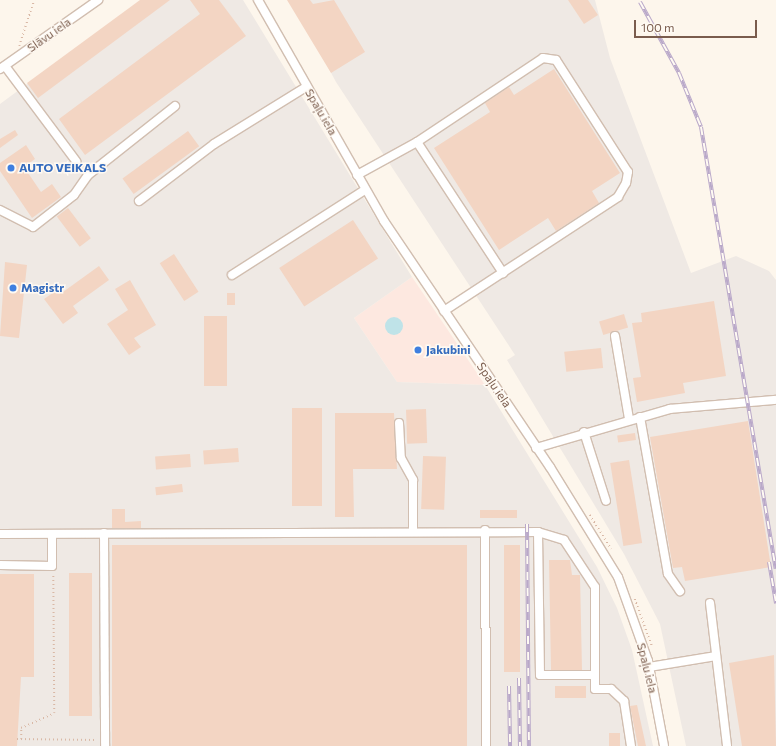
<!DOCTYPE html>
<html>
<head>
<meta charset="utf-8">
<style>
  body { margin:0 }
  #map { position:relative; width:776px; height:746px; overflow:hidden; background:#fdf6ec; font-family:Commissioner,sans-serif }
  div>[style] { position:absolute }
  [style*='--x'] { left:calc(var(--x)*1px); top:calc(var(--y)*1px); width:calc(var(--w)*1px); rotate:calc(var(--a)*1deg) }
  .commercial>* { inset:0; background:#fde8e0 }
  .industrial>* { inset:0; background:#efe9e4 }
  .water>* { inset:0; background:#bfe3e8 }
  .round { border-radius:50% }
  .building>* { inset:0; background:#f3d5c3; transform-origin:0 0 }
  .path>* { height:1.5px; margin-top:-0.75px; transform-origin:0; background:repeating-linear-gradient(90deg,#d9b8a5 0 1px,transparent 0 4px) }
  .roads { filter:drop-shadow(1px 0 #d1beb0) drop-shadow(-1px 0 #d1beb0) drop-shadow(0 1px #d1beb0) drop-shadow(0 -1px #d1beb0) }
  .minor>* { height:8px; margin:-4px; padding:0 4px; transform-origin:4px; border-radius:4px; background:#fff }
  .rail>* { height:4px; margin-top:-2px; transform-origin:0; background:repeating-linear-gradient(90deg,#fffaf3 0 8px,#b9a8c9 0 16px); box-sizing:border-box; border-block:1px solid #b9a8c9 }
  .dots>* { width:11px; height:11px; translate:-50% -50%; box-sizing:border-box; border:2px solid #fffaf3; border-radius:50% }
  span { translate:-50% -50%; white-space:nowrap; text-align:center; line-height:1.15; -webkit-text-stroke:3px #fffaf3; paint-order:stroke }
  .street-label { font-size:12px; color:#7a5c4d }
  .shop-label { font-size:12px; color:#366cbe; font-weight:700 }
  .left { translate:0 -50%; text-align:left }
  .scale { position:absolute; left:634px; top:20px; width:123px; height:18px; box-sizing:border-box; border:2px solid #7a5c4d; border-top:0; padding-left:5px; font-size:12px; line-height:14px; white-space:nowrap; color:#7a5c4d; -webkit-text-stroke:3px #fffaf3; paint-order:stroke }
</style>
</head>
<body>
<div id="map">
  <div class="commercial">
    <div style="clip-path:polygon(412px 277px,485px 385px,397px 382px,354px 318px)"></div>
  </div>
  <div class="industrial">
    <div style="clip-path:polygon(141px 0,243px 0,412px 277px,354px 318px,397px 382px,485px 385px,597px 567px,617px 608px,632px 650px,653px 746px,0 746px,0 104px)"></div>
    <div style="clip-path:polygon(292px 0,595px 0,610px 58px,691px 273px,736px 256px,769px 271px,776px 280px,776px 746px,686px 746px,660px 624px,624px 554px,507px 360px,515px 355px,336px 82px)"></div>
  </div>
  <div class="water">
    <div class="round" style="left:385px;top:317px;width:18px;height:18px"></div>
  </div>
  <div class="building">
    <div style="clip-path:polygon(140px 0,170px 0,38px 98px,27px 83px)"></div>
    <div style="clip-path:polygon(190px 0,219px 0,246px 36px,85px 155px,59px 119px,200px 14px)"></div>
    <div style="clip-path:polygon(287px 0,310px 0,313px 4px,334px 0,365px 52px,331px 73px)"></div>
    <div style="clip-path:polygon(568px 0,588px 0,598px 15px,584px 24px)"></div>
    <div style="clip-path:polygon(554px 69px,620px 173px,592px 191px,599px 203px,556px 231px,548px 218px,499px 250px,434px 148px,490px 112px,485px 103px,509px 87px,514px 95px)"></div>
    <div style="clip-path:polygon(15px 130px,18px 135px,0 148px,0 139px)"></div>
    <div style="left:188px;top:131px;width:19px;height:81px;rotate:54deg"></div>
    <div style="clip-path:polygon(26px 145px,35px 159px,24px 167px,41px 192px,52px 184px,61px 197px,32px 218px,0 171px,0 163px)"></div>
    <div style="left:68px;top:208px;width:38px;height:14px;rotate:53deg"></div>
    <div style="left:353px;top:220px;width:46px;height:88px;rotate:57deg"></div>
    <div style="left:174px;top:254px;width:45px;height:17px;rotate:57deg"></div>
    <div style="clip-path:polygon(5px 262px,27px 265px,19px 338px,0 336px)"></div>
    <div style="clip-path:polygon(99px 266px,109px 280px,73px 306px,78px 313px,63px 324px,44px 299px,60px 288px,63px 292px)"></div>
    <div style="clip-path:polygon(130px 280px,156px 325px,134px 338px,141px 347px,129px 355px,107px 324px,128px 310px,115px 289px)"></div>
    <div style="left:227px;top:293px;width:8px;height:12px"></div>
    <div style="clip-path:polygon(714px 301px,726px 376px,683px 383px,685px 393px,637px 402px,633px 378px,641px 377px,632px 323px,642px 322px,641px 313px)"></div>
    <div style="left:624px;top:314px;width:14px;height:26px;rotate:73deg"></div>
    <div style="left:204px;top:316px;width:23px;height:70px"></div>
    <div style="left:601px;top:348px;width:20px;height:37px;rotate:84deg"></div>
    <div style="left:292px;top:408px;width:30px;height:98px"></div>
    <div style="left:426px;top:409px;width:34px;height:20px;rotate:88deg"></div>
    <div style="clip-path:polygon(335px 413px,394px 413px,397px 469px,353px 469px,354px 517px,335px 517px)"></div>
    <div style="clip-path:polygon(748px 421px,771px 567px,685px 581px,682px 567px,673px 568px,650px 437px)"></div>
    <div style="left:635px;top:433px;width:7px;height:18px;rotate:82deg"></div>
    <div style="left:238px;top:448px;width:14px;height:35px;rotate:86deg"></div>
    <div style="left:190px;top:454px;width:13px;height:35px;rotate:86deg"></div>
    <div style="left:423px;top:456px;width:23px;height:53px;rotate:2deg"></div>
    <div style="left:629px;top:460px;width:84px;height:19px;rotate:81deg"></div>
    <div style="left:182px;top:484px;width:8px;height:27px;rotate:83deg"></div>
    <div style="clip-path:polygon(112px 509px,125px 509px,125px 522px,141px 521px,141px 528px,112px 528px)"></div>
    <div style="left:480px;top:510px;width:37px;height:8px"></div>
    <div style="left:467px;top:545px;width:201px;height:355px;rotate:90deg"></div>
    <div style="left:504px;top:545px;width:16px;height:127px"></div>
    <div style="clip-path:polygon(549px 560px,570px 560px,572px 575px,580px 575px,582px 670px,551px 670px)"></div>
    <div style="left:69px;top:573px;width:23px;height:143px"></div>
    <div style="clip-path:polygon(0 574px,34px 574px,34px 677px,21px 677px,17px 746px,0 746px)"></div>
    <div style="clip-path:polygon(774px 655px,776px 746px,742px 746px,729px 663px)"></div>
    <div style="left:555px;top:686px;width:31px;height:12px"></div>
    <div style="clip-path:polygon(637px 705px,646px 746px,638px 746px,630px 706px)"></div>
    <div style="left:609px;top:733px;width:11px;height:13px"></div>
  </div>
  <div class="path">
    <div style="--x:19;--y:46;--w:48;--a:-71.9"></div>
    <div style="--x:590;--y:515;--w:40;--a:58"></div>
    <div style="--x:635;--y:599;--w:50;--a:70.1"></div>
    <div style="--x:17;--y:739;--w:80;--a:0.7"></div>
    <div style="--x:21;--y:739;--w:11;--a:-90"></div>
    <div style="--x:21;--y:728;--w:36;--a:-24"></div>
    <div style="--x:54;--y:713;--w:139;--a:-90.4"></div>
  </div>
  <div class="roads">
    <div class="minor">
      <div style="--x:258;--y:0;--w:254;--a:60.3"></div>
      <div style="--x:384;--y:221;--w:297;--a:56"></div>
      <div style="--x:550;--y:467;--w:129;--a:58.3"></div>
      <div style="--x:618;--y:577;--w:89;--a:70.3"></div>
      <div style="--x:648;--y:661;--w:86;--a:79.3"></div>
      <div style="--x:5;--y:66;--w:119;--a:53.2"></div>
      <div style="--x:0;--y:69;--w:120;--a:-35.1"></div>
      <div style="--x:417;--y:142;--w:157;--a:56.7"></div>
      <div style="--x:357;--y:175;--w:68;--a:-28.8"></div>
      <div style="--x:417;--y:142;--w:151;--a:-33.7"></div>
      <div style="--x:543;--y:58;--w:13;--a:9"></div>
      <div style="--x:556;--y:60;--w:133;--a:57.3"></div>
      <div style="--x:628;--y:172;--w:11;--a:100"></div>
      <div style="--x:626;--y:183;--w:16;--a:120"></div>
      <div style="--x:618;--y:197;--w:208;--a:146.8"></div>
      <div style="--x:139;--y:201;--w:94;--a:-37.2"></div>
      <div style="--x:214;--y:144;--w:108;--a:-31.8"></div>
      <div style="--x:0;--y:210;--w:37;--a:27"></div>
      <div style="--x:33;--y:227;--w:52;--a:-38"></div>
      <div style="--x:74;--y:195;--w:24;--a:-55"></div>
      <div style="--x:88;--y:175;--w:111;--a:-38.4"></div>
      <div style="--x:232;--y:275;--w:158;--a:-32.6"></div>
      <div style="--x:615;--y:336;--w:84;--a:80.4"></div>
      <div style="--x:640;--y:417;--w:159;--a:79.9"></div>
      <div style="--x:668;--y:574;--w:21;--a:55"></div>
      <div style="--x:399;--y:423;--w:35;--a:87"></div>
      <div style="--x:401;--y:458;--w:25;--a:61"></div>
      <div style="--x:413;--y:480;--w:51;--a:90"></div>
      <div style="--x:584;--y:432;--w:72;--a:72.3"></div>
      <div style="--x:536;--y:448;--w:140;--a:-16.2"></div>
      <div style="--x:670;--y:409;--w:106;--a:-4.9"></div>
      <div style="--x:485;--y:530;--w:216;--a:89.7"></div>
      <div style="--x:538;--y:532;--w:143;--a:89.2"></div>
      <div style="--x:540;--y:675;--w:55;--a:0"></div>
      <div style="--x:595;--y:675;--w:14;--a:90"></div>
      <div style="--x:595;--y:689;--w:16;--a:0"></div>
      <div style="--x:611;--y:689;--w:18;--a:43"></div>
      <div style="--x:624;--y:701;--w:46;--a:81.2"></div>
      <div style="--x:104;--y:533;--w:213;--a:89.7"></div>
      <div style="--x:0;--y:534;--w:538;--a:-0.21"></div>
      <div style="--x:538;--y:532;--w:27;--a:17"></div>
      <div style="--x:564;--y:540;--w:56;--a:56.6"></div>
      <div style="--x:595;--y:587;--w:88;--a:90"></div>
      <div style="--x:0;--y:565;--w:52;--a:1.1"></div>
      <div style="--x:52;--y:566;--w:32;--a:-90"></div>
      <div style="--x:710;--y:603;--w:144;--a:83.2"></div>
      <div style="--x:649;--y:667;--w:68;--a:-9.3"></div>
    </div>
  </div>
  <div class="rail">
    <div style="--x:640;--y:2;--w:81;--a:61.2"></div>
    <div style="--x:679;--y:73;--w:58;--a:67.8"></div>
    <div style="--x:701;--y:127;--w:448;--a:80.4"></div>
    <div style="--x:527;--y:524;--w:222;--a:89.5"></div>
    <div style="--x:769;--y:562;--w:42;--a:80.3"></div>
    <div style="--x:519;--y:678;--w:68;--a:89.2"></div>
    <div style="--x:509;--y:686;--w:60;--a:89"></div>
  </div>
  <div class="dots">
    <div style="left:11px;top:168px;background:#3f7fe0"></div>
    <div style="left:13px;top:288px;background:#3f7fe0"></div>
    <div style="left:418px;top:350px;background:#3f7fe0"></div>
  </div>
  <div class="street-label">
    <span style="left:49px;top:35px;rotate:-35deg">Slāvu iela</span>
    <span style="left:321px;top:112px;rotate:60deg">Spaļu iela</span>
    <span style="left:494px;top:385px;rotate:56deg">Spaļu iela</span>
    <span style="left:647px;top:668px;rotate:76deg">Spaļu iela</span>
  </div>
  <div class="shop-label">
    <span class="left" style="left:19px;top:168px">AUTO VEIKALS</span>
    <span class="left" style="left:21px;top:288px">Magistr</span>
    <span class="left" style="left:426px;top:350px">Jakubini</span>
  </div>
  <div class="scale">100 m</div>
</div>
</body>
</html>
